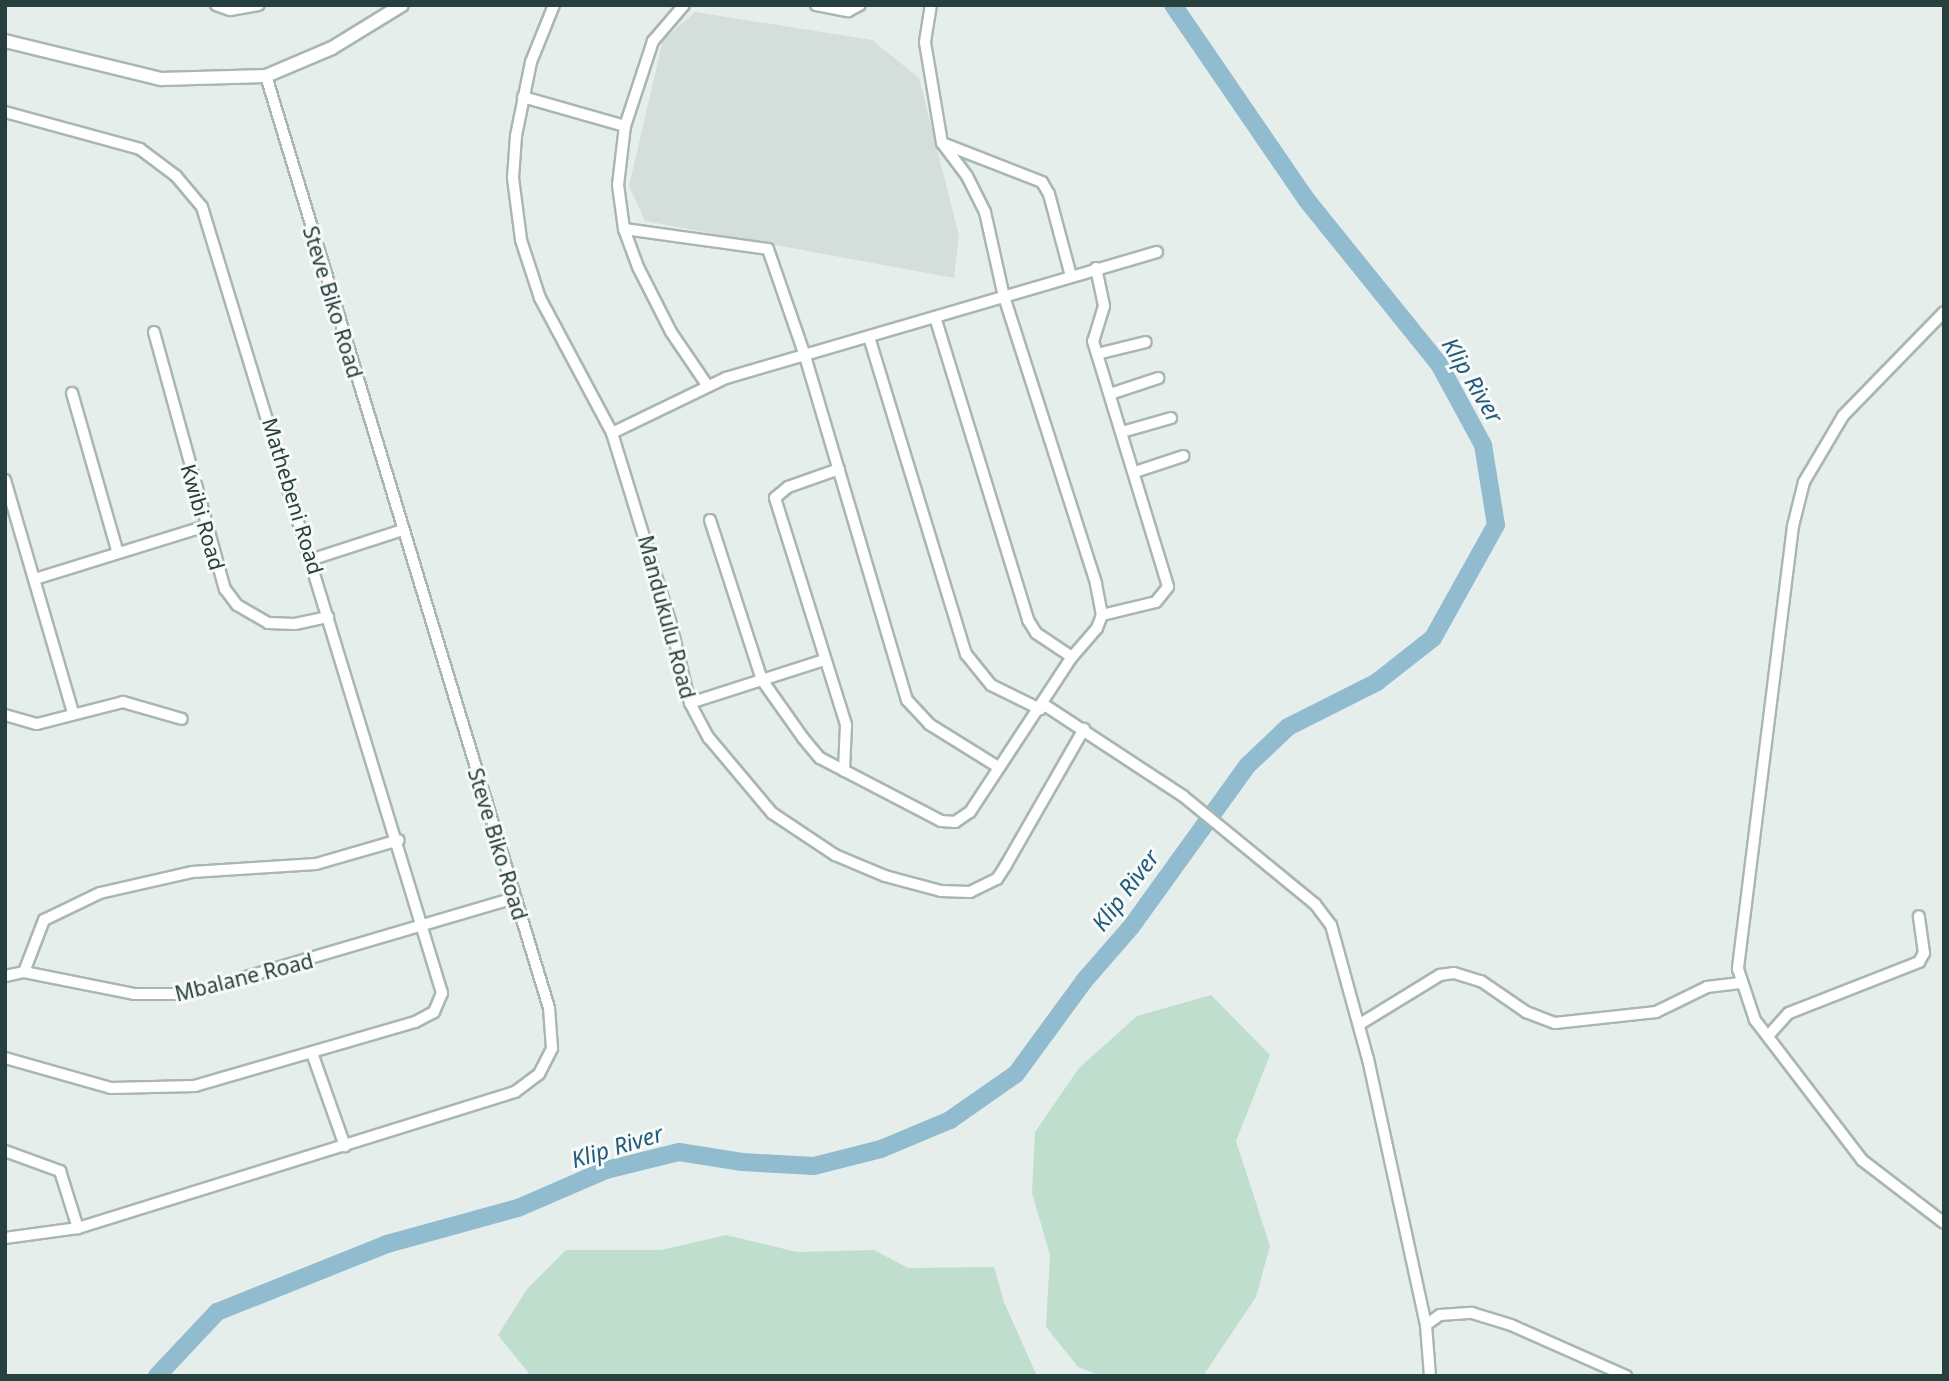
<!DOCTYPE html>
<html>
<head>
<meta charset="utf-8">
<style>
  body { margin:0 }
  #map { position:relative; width:1949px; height:1381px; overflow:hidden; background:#e6eeec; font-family:"Noto Sans",sans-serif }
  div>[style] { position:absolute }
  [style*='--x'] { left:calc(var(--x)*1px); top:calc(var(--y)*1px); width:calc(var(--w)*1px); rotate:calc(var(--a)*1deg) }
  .built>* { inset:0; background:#d4dedb }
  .green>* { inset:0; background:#c0decd }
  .river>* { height:18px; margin:-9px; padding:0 9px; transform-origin:9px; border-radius:9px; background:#91bcd0 }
  .roads { filter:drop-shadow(2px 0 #a8b6b4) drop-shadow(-2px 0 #a8b6b4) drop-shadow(0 2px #a8b6b4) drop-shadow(0 -2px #a8b6b4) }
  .minor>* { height:10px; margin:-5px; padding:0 5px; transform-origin:5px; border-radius:5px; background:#fff }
  .tertiary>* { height:12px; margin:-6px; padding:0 6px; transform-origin:6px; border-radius:6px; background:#fff }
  span { translate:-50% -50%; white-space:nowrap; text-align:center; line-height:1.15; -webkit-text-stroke:6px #f7faf9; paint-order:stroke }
  .street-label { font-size:21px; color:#25403d }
  .water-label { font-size:23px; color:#215c7a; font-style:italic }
  .frame { position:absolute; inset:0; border:7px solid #25403d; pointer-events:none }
</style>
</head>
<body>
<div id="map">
  <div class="built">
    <div style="clip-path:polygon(695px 12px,872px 40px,919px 78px,959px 236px,954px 278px,645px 221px,629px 186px,663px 40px)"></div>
  </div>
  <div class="green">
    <div style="clip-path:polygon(1211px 995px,1270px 1055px,1236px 1141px,1270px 1246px,1256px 1297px,1203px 1376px,1101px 1376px,1078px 1367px,1046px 1327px,1050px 1255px,1032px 1193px,1035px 1132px,1079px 1068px,1137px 1016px)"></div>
    <div style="clip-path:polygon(726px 1235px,797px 1252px,874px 1250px,908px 1268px,994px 1267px,1004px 1302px,1037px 1376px,531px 1376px,498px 1335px,527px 1289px,566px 1250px,661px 1250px)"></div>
  </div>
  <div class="river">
    <div style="--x:157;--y:1376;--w:88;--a:-46.8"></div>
    <div style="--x:217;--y:1312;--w:183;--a:-21.8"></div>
    <div style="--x:387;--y:1244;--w:136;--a:-15.4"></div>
    <div style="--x:518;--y:1208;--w:96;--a:-23.4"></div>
    <div style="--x:606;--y:1170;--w:75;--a:-13.9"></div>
    <div style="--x:679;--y:1152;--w:64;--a:9"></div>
    <div style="--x:742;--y:1162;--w:72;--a:3.2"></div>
    <div style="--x:814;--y:1166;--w:69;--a:-14.2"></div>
    <div style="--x:881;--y:1149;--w:75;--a:-22.8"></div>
    <div style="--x:950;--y:1120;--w:80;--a:-34.9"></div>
    <div style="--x:1016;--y:1074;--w:115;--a:-53.8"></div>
    <div style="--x:1084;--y:981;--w:72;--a:-49"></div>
    <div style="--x:1131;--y:927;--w:200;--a:-54.2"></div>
    <div style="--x:1248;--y:765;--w:55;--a:-43.5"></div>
    <div style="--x:1288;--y:727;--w:100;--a:-26.8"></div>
    <div style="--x:1377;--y:682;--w:71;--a:-38.2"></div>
    <div style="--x:1433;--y:638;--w:129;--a:-60.9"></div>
    <div style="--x:1496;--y:525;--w:81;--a:-99.2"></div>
    <div style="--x:1483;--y:445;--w:92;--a:-118.5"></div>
    <div style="--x:1439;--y:364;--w:212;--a:-128.9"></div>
    <div style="--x:1306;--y:199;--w:235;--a:-124.4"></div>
  </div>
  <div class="roads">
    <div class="minor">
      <div style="--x:216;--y:5;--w:15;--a:20"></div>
      <div style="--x:230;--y:10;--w:29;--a:-10"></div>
      <div style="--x:554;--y:5;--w:61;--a:112"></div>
      <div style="--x:531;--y:62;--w:76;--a:101.5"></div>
      <div style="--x:516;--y:136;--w:42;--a:94.1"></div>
      <div style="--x:513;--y:178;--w:63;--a:82.6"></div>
      <div style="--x:521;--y:240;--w:61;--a:71.9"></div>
      <div style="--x:540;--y:298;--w:153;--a:61.9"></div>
      <div style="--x:612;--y:433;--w:197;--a:72.9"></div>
      <div style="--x:670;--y:621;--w:84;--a:76.3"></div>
      <div style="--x:690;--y:703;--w:40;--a:62"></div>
      <div style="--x:709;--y:738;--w:98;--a:50"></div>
      <div style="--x:772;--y:813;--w:76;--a:33.7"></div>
      <div style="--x:835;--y:855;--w:54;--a:22.8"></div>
      <div style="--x:885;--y:876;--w:58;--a:15"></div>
      <div style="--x:941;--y:891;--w:29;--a:2"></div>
      <div style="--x:970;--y:892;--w:30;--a:-26"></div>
      <div style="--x:997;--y:879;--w:17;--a:-57"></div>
      <div style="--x:1006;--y:865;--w:157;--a:-60.2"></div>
      <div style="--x:684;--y:5;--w:48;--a:130.7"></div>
      <div style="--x:653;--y:41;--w:89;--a:108.2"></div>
      <div style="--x:625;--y:126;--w:59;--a:96.8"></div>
      <div style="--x:618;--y:185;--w:44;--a:82.2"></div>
      <div style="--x:624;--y:229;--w:40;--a:69.8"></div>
      <div style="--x:638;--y:267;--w:73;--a:63.1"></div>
      <div style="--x:671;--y:332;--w:64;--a:55.8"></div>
      <div style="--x:816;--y:5;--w:33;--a:11"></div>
      <div style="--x:848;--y:11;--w:13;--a:-27"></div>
      <div style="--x:523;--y:97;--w:106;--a:15.9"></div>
      <div style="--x:5;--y:112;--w:140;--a:15.3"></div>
      <div style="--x:140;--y:149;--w:45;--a:36.9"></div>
      <div style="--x:176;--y:176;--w:40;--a:50"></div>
      <div style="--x:202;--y:207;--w:822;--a:73.02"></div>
      <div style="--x:442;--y:993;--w:21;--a:113"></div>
      <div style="--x:434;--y:1012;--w:21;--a:152"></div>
      <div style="--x:415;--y:1022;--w:229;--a:163.8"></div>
      <div style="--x:195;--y:1086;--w:84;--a:178.6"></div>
      <div style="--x:111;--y:1088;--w:110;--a:-164.2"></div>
      <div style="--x:942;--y:143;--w:107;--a:21.3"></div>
      <div style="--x:1042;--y:182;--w:14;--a:60"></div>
      <div style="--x:1049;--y:194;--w:85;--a:75"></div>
      <div style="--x:624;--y:229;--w:145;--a:7.9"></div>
      <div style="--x:768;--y:249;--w:113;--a:70.9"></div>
      <div style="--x:805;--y:356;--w:359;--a:73.5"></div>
      <div style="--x:907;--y:700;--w:33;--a:47"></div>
      <div style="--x:929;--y:724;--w:81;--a:31.9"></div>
      <div style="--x:1096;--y:268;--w:39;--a:78"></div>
      <div style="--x:1104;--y:306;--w:37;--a:107"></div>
      <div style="--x:1093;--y:341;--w:257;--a:73"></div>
      <div style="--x:1168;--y:587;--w:19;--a:129"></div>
      <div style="--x:1156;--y:602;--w:56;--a:166.5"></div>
      <div style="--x:1944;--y:312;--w:145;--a:134.2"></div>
      <div style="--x:1843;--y:416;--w:77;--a:120.6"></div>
      <div style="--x:1804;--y:482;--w:45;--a:104"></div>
      <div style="--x:1793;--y:526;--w:446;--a:97.1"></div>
      <div style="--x:1738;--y:969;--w:54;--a:71.6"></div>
      <div style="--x:1755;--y:1020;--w:176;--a:52.6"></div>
      <div style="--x:1862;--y:1160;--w:103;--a:37.5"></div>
      <div style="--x:935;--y:317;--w:317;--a:72.9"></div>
      <div style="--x:1028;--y:620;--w:15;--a:58"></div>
      <div style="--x:1036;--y:633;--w:43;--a:33.7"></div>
      <div style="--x:154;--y:332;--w:267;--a:74.6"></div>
      <div style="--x:225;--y:589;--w:20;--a:53"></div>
      <div style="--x:237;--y:605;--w:36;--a:30"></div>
      <div style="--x:268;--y:623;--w:27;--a:2"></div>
      <div style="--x:295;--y:624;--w:34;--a:-12"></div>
      <div style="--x:869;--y:337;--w:332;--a:73"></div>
      <div style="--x:966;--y:654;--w:40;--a:51"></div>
      <div style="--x:991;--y:685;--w:55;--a:26.1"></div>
      <div style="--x:1097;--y:354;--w:50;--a:-13.8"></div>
      <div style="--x:72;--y:393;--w:166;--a:74"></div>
      <div style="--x:1110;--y:394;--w:51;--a:-18.4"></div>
      <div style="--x:1122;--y:432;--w:51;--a:-15.9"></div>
      <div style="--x:612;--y:433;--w:127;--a:-25.8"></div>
      <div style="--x:726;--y:378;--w:449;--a:-16.3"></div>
      <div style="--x:839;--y:469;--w:54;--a:160.6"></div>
      <div style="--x:788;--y:487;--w:17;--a:140"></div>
      <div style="--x:775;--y:498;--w:238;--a:72.6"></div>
      <div style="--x:846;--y:725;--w:46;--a:92.5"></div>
      <div style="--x:1135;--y:472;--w:51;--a:-18.4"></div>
      <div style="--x:5;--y:480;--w:243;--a:73.7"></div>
      <div style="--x:710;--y:520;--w:168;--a:72"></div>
      <div style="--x:762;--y:680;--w:71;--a:54.7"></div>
      <div style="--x:803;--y:738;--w:26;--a:50"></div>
      <div style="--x:820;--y:758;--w:136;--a:27.5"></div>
      <div style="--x:941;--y:821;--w:14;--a:4"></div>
      <div style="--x:955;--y:822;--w:18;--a:-34"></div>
      <div style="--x:970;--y:812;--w:186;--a:-56.7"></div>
      <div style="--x:1072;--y:657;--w:38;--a:-49"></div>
      <div style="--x:1097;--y:628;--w:14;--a:-69"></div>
      <div style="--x:1102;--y:615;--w:33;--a:-101"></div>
      <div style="--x:1096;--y:583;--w:300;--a:-107.8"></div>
      <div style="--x:1004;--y:297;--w:87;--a:-102.6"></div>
      <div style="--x:985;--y:212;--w:40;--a:-116.6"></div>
      <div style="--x:967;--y:176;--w:41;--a:-127.1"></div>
      <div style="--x:942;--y:143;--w:102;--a:-99.6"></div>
      <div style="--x:925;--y:42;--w:37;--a:-81"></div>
      <div style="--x:313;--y:559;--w:95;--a:-17.9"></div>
      <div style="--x:35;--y:579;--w:179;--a:-17.2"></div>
      <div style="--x:690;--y:703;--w:141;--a:-17.8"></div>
      <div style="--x:1043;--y:704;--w:168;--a:33.3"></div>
      <div style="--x:1183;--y:796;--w:171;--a:39.3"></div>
      <div style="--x:1315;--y:904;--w:26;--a:53"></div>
      <div style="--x:1331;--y:925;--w:139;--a:74.6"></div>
      <div style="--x:1368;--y:1059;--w:272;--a:77.7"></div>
      <div style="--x:5;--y:715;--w:33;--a:16"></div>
      <div style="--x:37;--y:724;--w:89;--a:-14.3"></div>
      <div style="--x:123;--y:702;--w:61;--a:16.1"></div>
      <div style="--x:24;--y:972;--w:56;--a:-69"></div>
      <div style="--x:44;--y:920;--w:62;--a:-25.7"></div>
      <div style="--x:100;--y:893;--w:94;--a:-12.9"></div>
      <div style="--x:192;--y:872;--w:124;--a:-3.7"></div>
      <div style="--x:316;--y:864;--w:86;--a:-16.1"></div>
      <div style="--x:5;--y:976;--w:19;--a:-12"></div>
      <div style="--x:24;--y:972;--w:112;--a:11.3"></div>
      <div style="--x:134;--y:994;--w:54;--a:0"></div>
      <div style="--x:188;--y:994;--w:341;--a:-16.4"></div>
      <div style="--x:1360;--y:1024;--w:94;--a:-31.5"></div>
      <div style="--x:1440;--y:975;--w:14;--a:-8"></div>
      <div style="--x:1454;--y:973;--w:28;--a:17"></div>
      <div style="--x:1481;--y:981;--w:55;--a:34.6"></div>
      <div style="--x:1526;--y:1012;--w:31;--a:21"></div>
      <div style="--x:1555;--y:1023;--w:102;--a:-6.2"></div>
      <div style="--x:1656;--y:1012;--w:57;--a:-26.1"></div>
      <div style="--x:1707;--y:987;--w:33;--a:-7"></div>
      <div style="--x:1768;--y:1036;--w:31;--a:-48"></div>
      <div style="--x:1789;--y:1013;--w:140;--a:-21.4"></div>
      <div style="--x:1919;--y:962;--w:10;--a:-61"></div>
      <div style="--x:1924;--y:953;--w:37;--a:-98"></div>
      <div style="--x:312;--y:1053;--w:99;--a:70.5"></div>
      <div style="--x:5;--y:1151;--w:59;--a:20"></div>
      <div style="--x:60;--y:1171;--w:60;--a:72.5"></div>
      <div style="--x:5;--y:1238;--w:74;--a:-7.8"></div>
      <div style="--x:78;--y:1228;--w:458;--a:-17.3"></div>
      <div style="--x:515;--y:1092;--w:30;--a:-37"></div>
      <div style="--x:539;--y:1074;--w:29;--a:-63"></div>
      <div style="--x:552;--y:1048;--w:40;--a:-94.3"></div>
      <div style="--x:549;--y:1008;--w:974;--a:-106.89"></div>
      <div style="--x:1430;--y:1376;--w:51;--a:-94.5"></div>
      <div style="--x:1426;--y:1325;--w:17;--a:-36"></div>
      <div style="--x:1440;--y:1315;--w:32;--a:-4"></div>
      <div style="--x:1472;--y:1313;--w:41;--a:17.1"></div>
      <div style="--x:1511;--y:1325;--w:126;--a:23.9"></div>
    </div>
    <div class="tertiary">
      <div style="--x:5;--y:41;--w:161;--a:13.7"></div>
      <div style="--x:161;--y:79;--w:105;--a:-1.6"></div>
      <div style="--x:266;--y:76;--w:72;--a:-23"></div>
      <div style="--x:332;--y:48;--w:82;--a:-31.6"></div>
    </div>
  </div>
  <div class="street-label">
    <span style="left:333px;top:302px;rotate:73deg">Steve Biko Road</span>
    <span style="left:293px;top:496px;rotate:73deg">Mathebeni Road</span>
    <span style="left:203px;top:517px;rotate:74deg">Kwibi Road</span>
    <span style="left:667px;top:617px;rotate:75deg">Mandukulu Road</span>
    <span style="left:498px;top:844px;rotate:73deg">Steve Biko Road</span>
    <span style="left:244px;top:977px;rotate:-14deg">Mbalane Road</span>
  </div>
  <div class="water-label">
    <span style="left:1473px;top:380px;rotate:59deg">Klip River</span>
    <span style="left:1125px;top:890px;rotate:-53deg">Klip River</span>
    <span style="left:617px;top:1146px;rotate:-17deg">Klip River</span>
  </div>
  <div class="frame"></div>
</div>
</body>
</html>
